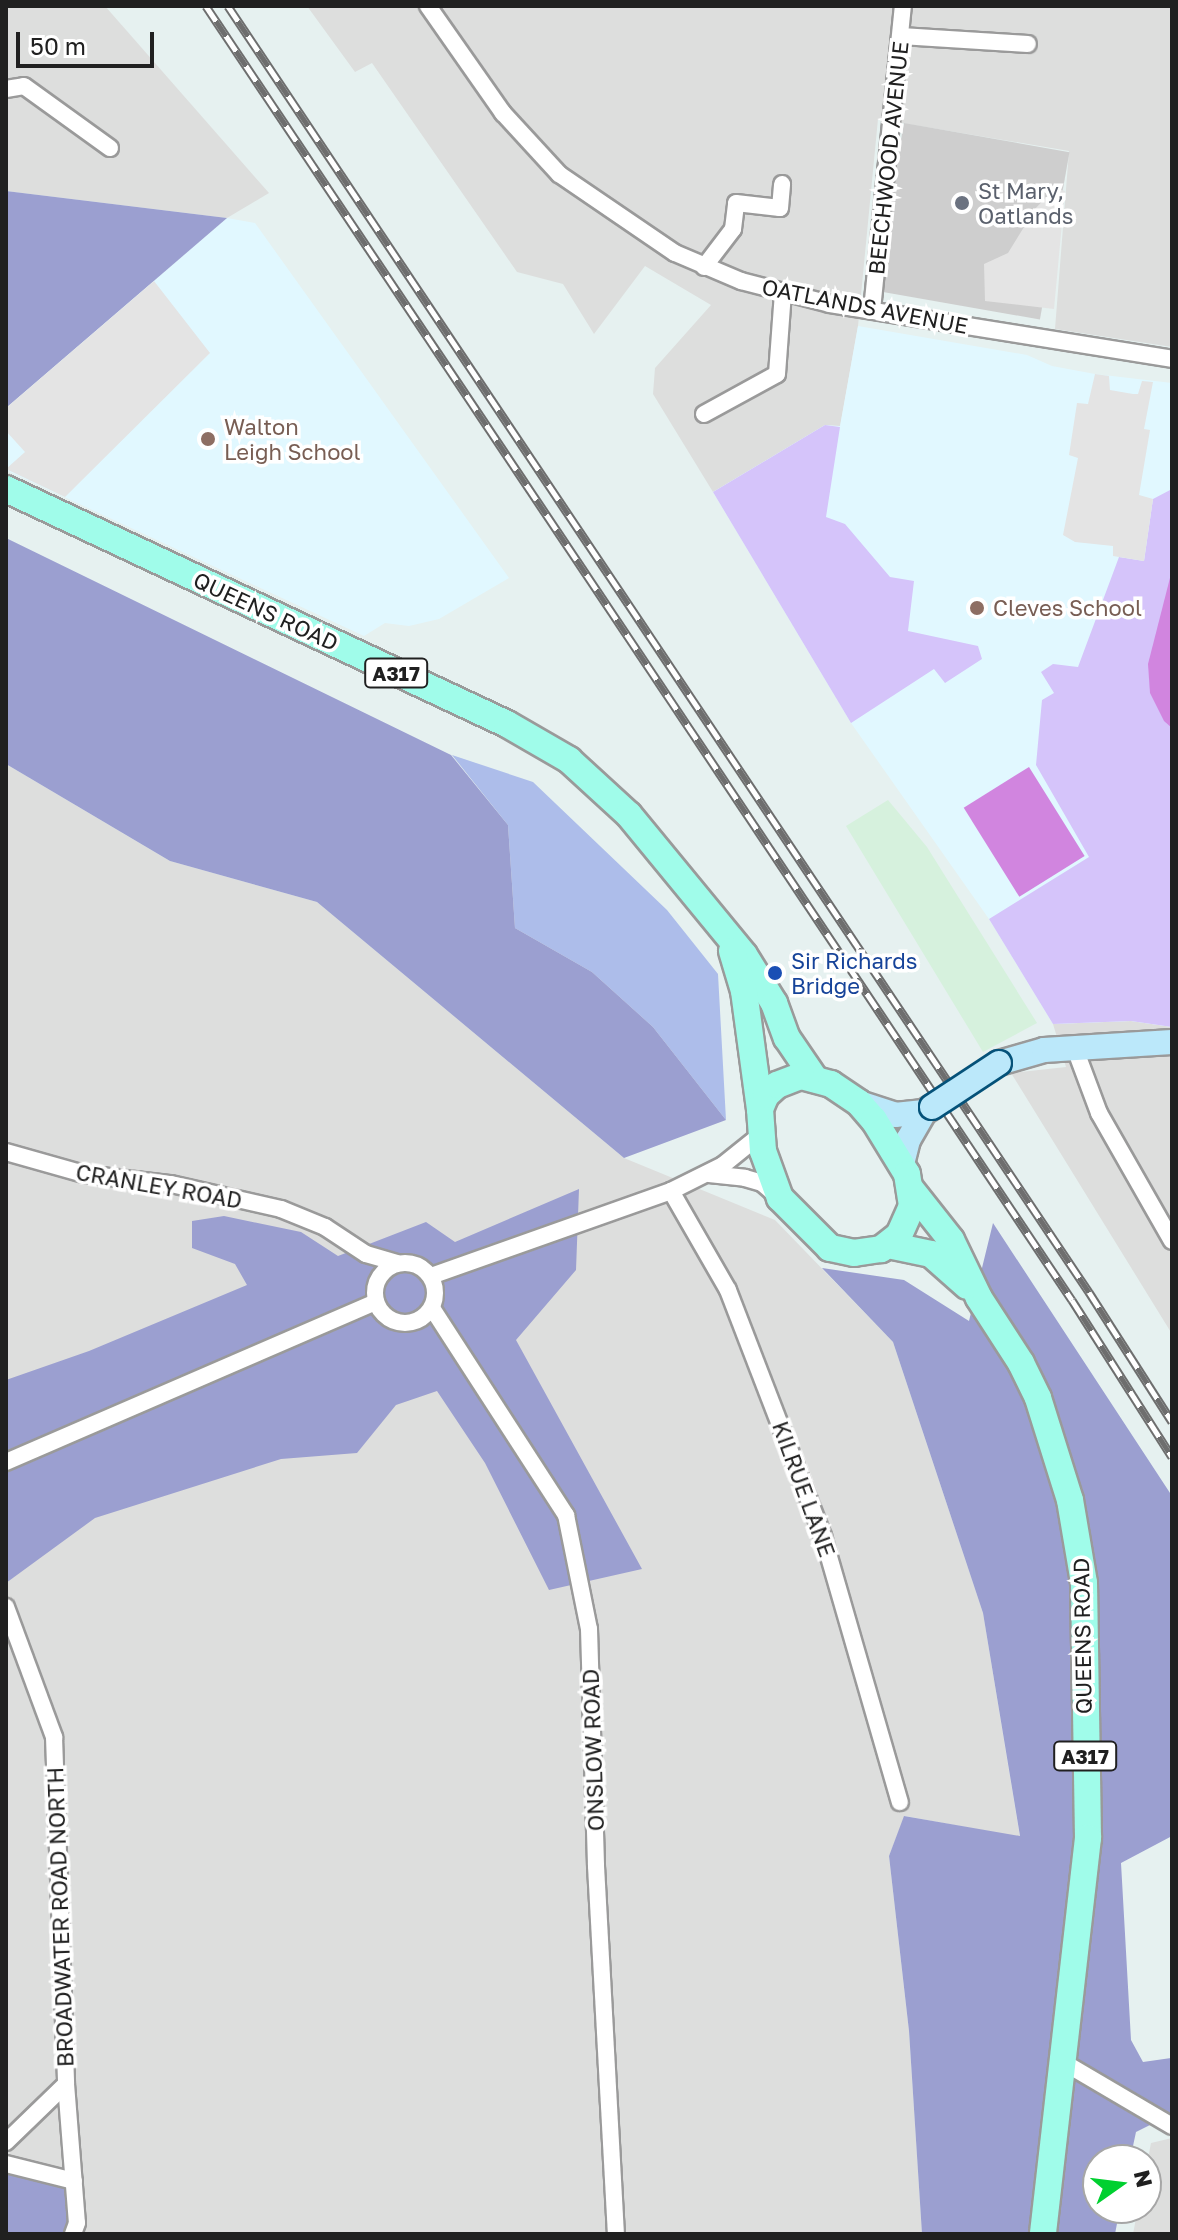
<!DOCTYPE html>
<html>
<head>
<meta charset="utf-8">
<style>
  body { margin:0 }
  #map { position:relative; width:1178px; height:2240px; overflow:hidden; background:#e6f1f0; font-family:"Golos Text",sans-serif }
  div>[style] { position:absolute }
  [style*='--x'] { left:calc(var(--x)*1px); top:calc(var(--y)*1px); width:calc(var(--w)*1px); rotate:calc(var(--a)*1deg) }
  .residential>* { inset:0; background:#dddedd }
  .commercial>* { inset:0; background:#d6f1dd }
  .education>* { inset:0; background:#e1f8ff }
  .religious>* { inset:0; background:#cecece; transform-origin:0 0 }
  .grass>* { inset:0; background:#adbdea }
  .forest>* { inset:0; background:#9b9fd0 }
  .park>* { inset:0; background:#d5c4fa }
  .pitch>* { inset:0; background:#d185df; transform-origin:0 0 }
  .parking>* { inset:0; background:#e4e4e4 }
  .roads { filter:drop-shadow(2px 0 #9a9a9a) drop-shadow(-2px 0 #9a9a9a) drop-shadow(0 2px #9a9a9a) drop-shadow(0 -2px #9a9a9a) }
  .street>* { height:16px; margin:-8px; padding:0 8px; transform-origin:8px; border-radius:8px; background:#fff }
  .street>.ring { margin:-8px; padding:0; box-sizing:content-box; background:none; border:16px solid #fff; border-radius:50% }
  .secondary>* { height:24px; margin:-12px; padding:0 12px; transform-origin:12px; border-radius:12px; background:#bbe8fa }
  .primary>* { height:26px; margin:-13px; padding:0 13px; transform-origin:13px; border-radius:13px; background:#a0fcea }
  .rail>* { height:9px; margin-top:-4.5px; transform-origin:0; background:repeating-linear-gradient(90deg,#fff 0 18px,#6e6e6e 0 36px); box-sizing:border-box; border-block:2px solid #6e6e6e }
  .bridges { filter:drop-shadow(2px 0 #055279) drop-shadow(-2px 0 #055279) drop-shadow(0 2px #055279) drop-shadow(0 -2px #055279) }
  .secondary-bridge>* { height:24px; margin:-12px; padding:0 12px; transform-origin:12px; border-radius:12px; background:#bbe8fa }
  .dots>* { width:22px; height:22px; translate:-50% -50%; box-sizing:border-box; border:4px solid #fff; border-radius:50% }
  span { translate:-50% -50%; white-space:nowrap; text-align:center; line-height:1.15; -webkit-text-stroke:7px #fff; paint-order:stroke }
  .shield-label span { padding:2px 6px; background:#fff; border:2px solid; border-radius:6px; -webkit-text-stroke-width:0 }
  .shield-label { font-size:20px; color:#202020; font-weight:700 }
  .street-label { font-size:22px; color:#202020 }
  .worship-label { font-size:22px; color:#5b616d }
  .left { translate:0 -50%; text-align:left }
  .education-label { font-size:22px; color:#785e54 }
  .transit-label { font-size:22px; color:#164399 }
  .frame { position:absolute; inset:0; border:8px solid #202020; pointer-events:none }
  .north { position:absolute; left:1082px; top:2144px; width:80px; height:80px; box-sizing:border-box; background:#fff; border:2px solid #a6a6a6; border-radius:50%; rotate:76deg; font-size:22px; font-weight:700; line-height:32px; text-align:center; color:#202020 }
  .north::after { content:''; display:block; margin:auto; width:28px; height:36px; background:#00d030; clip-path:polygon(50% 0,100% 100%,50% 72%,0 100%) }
  .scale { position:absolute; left:16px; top:32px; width:138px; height:36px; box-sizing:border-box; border:4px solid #202020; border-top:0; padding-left:10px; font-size:24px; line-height:28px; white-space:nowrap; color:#202020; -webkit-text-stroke:6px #fff; paint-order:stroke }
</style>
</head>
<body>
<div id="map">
  <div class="residential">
    <div style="clip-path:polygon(6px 6px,105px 6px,269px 193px,227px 218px,6px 191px)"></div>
    <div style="clip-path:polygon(307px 6px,1172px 6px,1172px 347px,1055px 329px,1069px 151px,878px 119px,858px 326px,840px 427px,825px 425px,713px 492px,653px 394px,655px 368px,711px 305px,645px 266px,594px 334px,563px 284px,517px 272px,372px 63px,355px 72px)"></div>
    <div style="clip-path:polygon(6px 764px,170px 861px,317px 902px,624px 1158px,775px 1220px,893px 1342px,983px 1613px,1020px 1837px,905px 1816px,889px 1856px,909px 2031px,922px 2234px,6px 2234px)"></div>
    <div style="clip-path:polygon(1131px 1021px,1172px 1027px,1172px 1334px,1011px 1073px,1066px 1067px,1053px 1024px)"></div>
    <div style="clip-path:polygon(1172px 2138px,1172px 2234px,1133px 2234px,1138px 2208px,1146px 2208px,1146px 2168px,1151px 2143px)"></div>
  </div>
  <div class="commercial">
    <div style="clip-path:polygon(888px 800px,927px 847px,1037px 1023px,983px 1052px,846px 826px)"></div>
  </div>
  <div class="education">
    <div style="clip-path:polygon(227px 218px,255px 223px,509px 578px,439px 619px,409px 626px,385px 623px,364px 636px,6px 470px,6px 408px)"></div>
    <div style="clip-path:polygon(858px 326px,1027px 355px,1052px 366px,1095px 374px,1172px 383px,1172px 1027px,1131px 1021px,1053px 1024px,989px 919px,851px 723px,713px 492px,825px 425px,840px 426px)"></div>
  </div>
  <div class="religious">
    <div style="left:904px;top:123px;width:168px;height:170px;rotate:10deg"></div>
  </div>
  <div class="grass">
    <div style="clip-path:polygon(452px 755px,533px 782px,667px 910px,718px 974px,726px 1120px,653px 1027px,592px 972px,515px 928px,508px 825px)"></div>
  </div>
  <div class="forest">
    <div style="clip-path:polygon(6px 191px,227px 218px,6px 408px)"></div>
    <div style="clip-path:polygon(6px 538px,451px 755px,508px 825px,515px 928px,592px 972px,653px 1027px,726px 1120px,624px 1158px,317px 902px,170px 861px,6px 764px)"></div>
    <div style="clip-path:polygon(579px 1189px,576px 1270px,516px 1340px,642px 1569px,549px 1590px,485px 1463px,437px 1391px,396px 1405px,357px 1453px,281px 1459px,95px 1518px,6px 1583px,6px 1380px,89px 1351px,247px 1285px,235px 1264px,192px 1248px,192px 1221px,224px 1216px,301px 1232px,338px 1256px,426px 1222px,455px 1242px)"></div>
    <div style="clip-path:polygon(993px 1223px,1172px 1496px,1172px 1836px,1121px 1863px,1131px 2040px,1143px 2062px,1171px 2058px,1172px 2114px,1136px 2132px,1130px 2160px,1098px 2160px,1098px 2208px,1120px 2208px,1115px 2234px,922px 2234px,909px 2031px,889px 1856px,904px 1816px,1020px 1836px,983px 1613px,893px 1342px,822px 1268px,904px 1280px,969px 1321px)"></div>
    <div style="clip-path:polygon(6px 2164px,74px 2181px,73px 2234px,6px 2234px)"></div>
  </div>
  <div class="park">
    <div style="clip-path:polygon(825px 425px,840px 427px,826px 517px,845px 524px,890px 577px,914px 581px,908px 631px,978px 646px,982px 659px,945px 683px,934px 669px,851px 723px,713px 492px)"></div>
    <div style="clip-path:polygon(1172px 489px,1172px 1027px,1131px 1021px,1053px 1024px,989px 919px,1089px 857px,1036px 765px,1042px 700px,1054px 693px,1041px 672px,1053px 664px,1078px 667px,1119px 557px,1144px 561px,1153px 499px)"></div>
  </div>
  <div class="pitch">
    <div style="clip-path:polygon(1172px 570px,1172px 728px,1164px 721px,1150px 693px,1148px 664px)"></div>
    <div style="left:1029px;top:767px;width:105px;height:77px;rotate:58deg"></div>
  </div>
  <div class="parking">
    <div style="clip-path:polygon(1055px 188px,1065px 191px,1054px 309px,985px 301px,984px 264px,1008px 253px,1024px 227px,1017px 220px,1033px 211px)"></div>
    <div style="clip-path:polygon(154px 281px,210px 353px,65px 497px,6px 469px,25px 452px,6px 431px,6px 408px)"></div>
    <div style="clip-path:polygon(1095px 374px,1109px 376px,1110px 390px,1133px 394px,1138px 394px,1142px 381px,1153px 382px,1144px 429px,1150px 430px,1139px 495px,1153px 499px,1144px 561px,1113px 556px,1113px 546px,1075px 542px,1063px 535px,1078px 458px,1069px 455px,1077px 403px,1088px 404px)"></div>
  </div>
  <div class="roads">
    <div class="street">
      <div style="--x:428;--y:6;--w:131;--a:55"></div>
      <div style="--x:503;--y:113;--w:83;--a:47.4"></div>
      <div style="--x:559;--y:174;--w:140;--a:34.3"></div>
      <div style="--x:675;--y:253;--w:72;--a:23"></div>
      <div style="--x:741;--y:281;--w:92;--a:14.5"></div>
      <div style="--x:830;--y:304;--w:346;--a:9.1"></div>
      <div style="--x:901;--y:36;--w:127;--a:3.6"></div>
      <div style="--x:6;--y:89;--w:18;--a:-9"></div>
      <div style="--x:24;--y:86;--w:106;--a:35.8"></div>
      <div style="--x:704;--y:267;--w:48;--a:-52.7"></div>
      <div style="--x:733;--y:229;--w:26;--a:-83"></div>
      <div style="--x:736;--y:203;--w:44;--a:6.5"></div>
      <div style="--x:780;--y:208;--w:24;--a:-85"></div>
      <div style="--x:872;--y:310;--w:306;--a:-84.2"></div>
      <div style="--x:704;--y:414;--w:83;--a:-28.7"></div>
      <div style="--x:777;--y:374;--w:81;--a:-85.8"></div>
      <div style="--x:1074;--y:1046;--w:72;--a:69.5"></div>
      <div style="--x:1099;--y:1113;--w:147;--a:60.3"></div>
      <div style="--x:6;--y:1152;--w:81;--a:15.8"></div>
      <div style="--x:84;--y:1174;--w:88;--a:6.6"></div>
      <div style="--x:171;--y:1184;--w:113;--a:12.8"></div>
      <div style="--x:281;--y:1209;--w:48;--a:22.2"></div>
      <div style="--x:325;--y:1227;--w:49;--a:33.4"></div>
      <div style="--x:366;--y:1254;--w:32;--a:16"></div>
      <div style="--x:709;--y:1174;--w:36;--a:6"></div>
      <div style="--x:745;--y:1178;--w:18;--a:16"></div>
      <div style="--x:762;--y:1183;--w:18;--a:41"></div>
      <div style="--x:671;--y:1191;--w:114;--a:60.1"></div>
      <div style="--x:728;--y:1290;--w:264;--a:68.9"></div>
      <div style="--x:823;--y:1536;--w:277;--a:73.9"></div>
      <div class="ring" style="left:375px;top:1263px;width:44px;height:44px"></div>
      <div style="--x:431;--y:1276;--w:255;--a:-19.5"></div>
      <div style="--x:671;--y:1191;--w:58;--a:-26.6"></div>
      <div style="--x:723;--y:1165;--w:46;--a:-38.9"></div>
      <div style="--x:432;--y:1308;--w:247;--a:57.1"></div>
      <div style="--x:566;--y:1515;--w:116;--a:78.6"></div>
      <div style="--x:589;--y:1629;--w:237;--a:88.3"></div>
      <div style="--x:596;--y:1866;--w:369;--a:86.9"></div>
      <div style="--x:6;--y:1462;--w:403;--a:-23.4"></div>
      <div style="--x:6;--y:1607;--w:139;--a:69.7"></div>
      <div style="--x:54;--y:1737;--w:347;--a:88"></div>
      <div style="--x:66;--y:2084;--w:139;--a:85.5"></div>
      <div style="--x:77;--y:2223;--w:12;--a:110"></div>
      <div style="--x:1063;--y:2062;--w:126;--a:30.4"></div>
      <div style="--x:6;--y:2142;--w:83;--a:-44"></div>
      <div style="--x:6;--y:2164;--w:70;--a:14"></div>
    </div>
    <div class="secondary">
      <div style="--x:999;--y:1063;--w:47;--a:-16.1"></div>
      <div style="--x:1044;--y:1050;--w:128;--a:-3.6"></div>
      <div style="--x:859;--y:1103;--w:38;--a:18"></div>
      <div style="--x:895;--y:1115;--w:29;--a:-6"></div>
      <div style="--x:924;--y:1112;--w:9;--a:-32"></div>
      <div style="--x:902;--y:1164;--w:25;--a:-76"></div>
      <div style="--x:908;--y:1140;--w:32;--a:-60"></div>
    </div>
    <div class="primary">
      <div style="--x:6;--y:489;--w:553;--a:25.13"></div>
      <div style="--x:507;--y:724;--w:72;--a:30.1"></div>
      <div style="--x:569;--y:760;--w:81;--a:42.5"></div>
      <div style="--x:629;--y:815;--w:181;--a:50.6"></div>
      <div style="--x:744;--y:955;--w:57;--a:58"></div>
      <div style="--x:774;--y:1003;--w:37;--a:70"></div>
      <div style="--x:787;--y:1038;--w:50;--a:55.7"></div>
      <div style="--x:732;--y:951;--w:42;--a:73.3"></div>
      <div style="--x:744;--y:991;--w:119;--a:82.3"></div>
      <div style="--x:801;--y:1076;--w:31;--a:15"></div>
      <div style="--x:831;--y:1084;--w:34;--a:34"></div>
      <div style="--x:859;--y:1103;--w:23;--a:49"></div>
      <div style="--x:874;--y:1120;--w:63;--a:58.6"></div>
      <div style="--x:907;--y:1174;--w:32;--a:81"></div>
      <div style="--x:912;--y:1206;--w:32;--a:114"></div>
      <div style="--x:899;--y:1235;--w:23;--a:142"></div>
      <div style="--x:881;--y:1249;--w:27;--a:172"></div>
      <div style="--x:854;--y:1253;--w:25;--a:-168"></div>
      <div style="--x:830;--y:1248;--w:71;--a:-135"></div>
      <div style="--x:780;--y:1198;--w:50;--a:-109.9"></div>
      <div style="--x:763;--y:1151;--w:42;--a:-94.1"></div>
      <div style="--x:760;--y:1109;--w:15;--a:-67"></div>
      <div style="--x:766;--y:1095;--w:15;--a:-42"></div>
      <div style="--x:777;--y:1085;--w:26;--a:-21"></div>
      <div style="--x:910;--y:1188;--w:66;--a:51.7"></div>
      <div style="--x:951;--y:1240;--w:64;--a:64.2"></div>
      <div style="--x:979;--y:1298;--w:77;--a:57.1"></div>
      <div style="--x:1021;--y:1363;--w:39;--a:64"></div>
      <div style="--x:1038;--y:1398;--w:107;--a:72.6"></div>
      <div style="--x:1070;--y:1500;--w:84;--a:80.4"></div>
      <div style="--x:1084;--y:1583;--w:255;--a:89.1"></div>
      <div style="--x:1088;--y:1838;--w:399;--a:96.5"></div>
      <div style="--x:888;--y:1245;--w:44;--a:11.8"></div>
      <div style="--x:931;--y:1254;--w:48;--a:41.6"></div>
    </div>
  </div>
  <div class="rail">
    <div style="--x:206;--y:6;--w:1557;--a:56.21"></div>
    <div style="--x:1072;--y:1300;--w:186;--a:57.5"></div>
    <div style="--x:228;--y:6;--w:1548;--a:56.2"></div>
    <div style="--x:1089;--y:1292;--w:154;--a:57.4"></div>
  </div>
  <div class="bridges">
    <div class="secondary-bridge">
      <div style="--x:932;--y:1107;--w:80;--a:-33.3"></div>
    </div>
  </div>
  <div class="dots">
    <div style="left:962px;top:203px;background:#6b7280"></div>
    <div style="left:208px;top:439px;background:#8d6e63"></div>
    <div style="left:977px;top:608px;background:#8d6e63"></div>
    <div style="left:775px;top:973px;background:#1a4fb4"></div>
  </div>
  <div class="shield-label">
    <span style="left:396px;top:673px">A317</span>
    <span style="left:1085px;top:1756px">A317</span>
  </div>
  <div class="street-label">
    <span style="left:888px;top:158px;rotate:-84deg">BEECHWOOD AVENUE</span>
    <span style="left:865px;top:306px;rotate:11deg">OATLANDS AVENUE</span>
    <span style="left:266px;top:611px;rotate:25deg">QUEENS ROAD</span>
    <span style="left:159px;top:1186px;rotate:10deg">CRANLEY ROAD</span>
    <span style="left:804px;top:1489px;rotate:70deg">KILRUE LANE</span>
    <span style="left:1082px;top:1636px;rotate:-91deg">QUEENS ROAD</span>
    <span style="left:593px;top:1750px;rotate:-92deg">ONSLOW ROAD</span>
    <span style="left:60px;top:1917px;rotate:-92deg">BROADWATER ROAD NORTH</span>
  </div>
  <div class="worship-label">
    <span class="left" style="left:978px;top:203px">St Mary,<br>Oatlands</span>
  </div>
  <div class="education-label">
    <span class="left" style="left:224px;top:439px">Walton<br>Leigh School</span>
    <span class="left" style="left:993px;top:608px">Cleves School</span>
  </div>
  <div class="transit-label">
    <span class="left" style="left:791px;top:973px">Sir Richards<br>Bridge</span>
  </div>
  <div class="frame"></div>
  <div class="north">N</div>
  <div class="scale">50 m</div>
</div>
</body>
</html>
